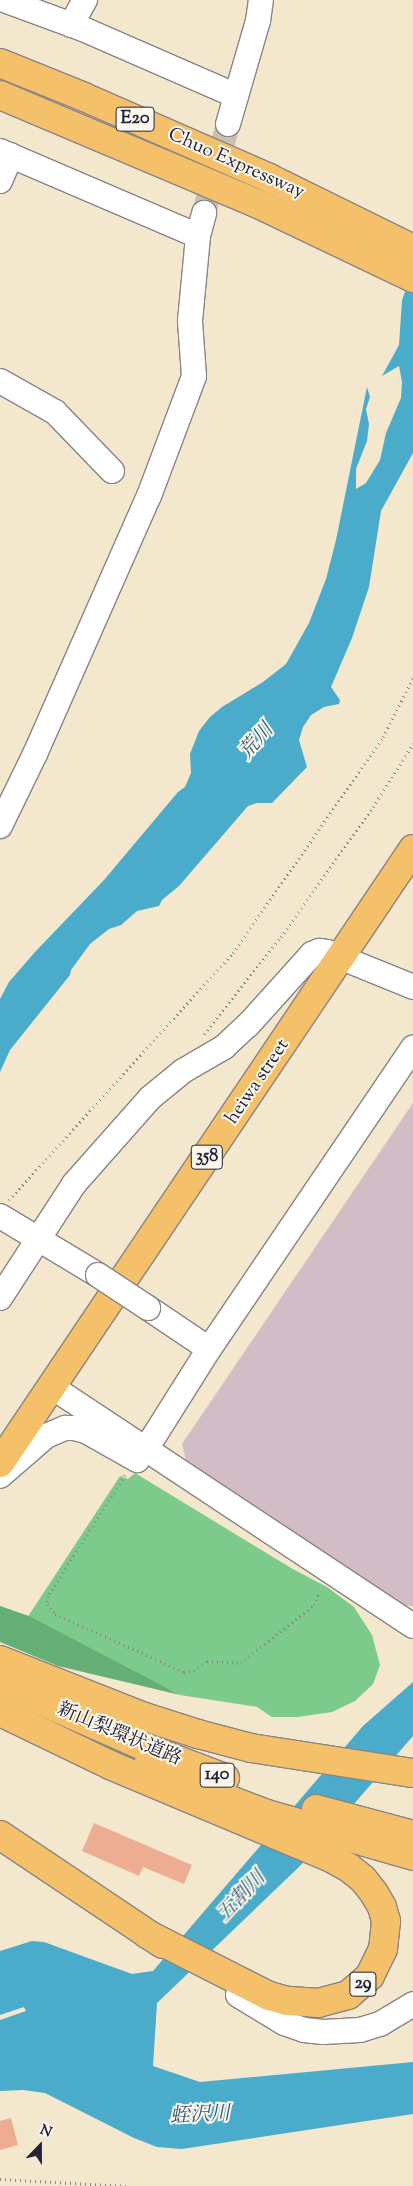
<!DOCTYPE html>
<html>
<head>
<meta charset="utf-8">
<style>
  body { margin:0 }
  #map { position:relative; width:413px; height:2186px; overflow:hidden; background:#f3e7ce; font-family:"Sorts Mill Goudy","Noto Serif JP",serif }
  div>[style] { position:absolute }
  [style*='--x'] { left:calc(var(--x)*1px); top:calc(var(--y)*1px); width:calc(var(--w)*1px); rotate:calc(var(--a)*1deg) }
  .industrial>* { inset:0; background:#d2bdc6 }
  .green>* { inset:0; background:#7ccb8b }
  .forest>* { inset:0; background:#65af77 }
  .water>* { inset:0; background:#4aacca }
  .building>* { inset:0; background:#edad92 }
  .minor-tunnel>* { height:24px; margin-top:-12px; transform-origin:0; background:repeating-linear-gradient(90deg,#c9c0b1 0 24px,transparent 0 36px) }
  .path>* { height:3px; margin-top:-1.5px; transform-origin:0; background:repeating-linear-gradient(90deg,#8a8484 0 1px,transparent 0 5px) }
  .roads { filter:drop-shadow(1px 0 #8a8484) drop-shadow(-1px 0 #8a8484) drop-shadow(0 1px #8a8484) drop-shadow(0 -1px #8a8484) }
  .minor>* { height:24px; margin:-12px; padding:0 12px; transform-origin:12px; border-radius:12px; background:#fff }
  .major>* { height:28px; margin:-14px; padding:0 14px; transform-origin:14px; border-radius:14px; background:#f4c16a }
  .highway>* { height:28px; margin:-14px; padding:0 14px; transform-origin:14px; border-radius:14px; background:#f4c16a }
  .bridges { filter:drop-shadow(1px 0 #8a8484) drop-shadow(-1px 0 #8a8484) drop-shadow(0 1px #8a8484) drop-shadow(0 -1px #8a8484) }
  .minor-bridge>* { height:24px; margin:-12px; padding:0 12px; transform-origin:12px; border-radius:12px; background:#fff }
  span { translate:-50% -50%; white-space:nowrap; text-align:center; line-height:1.15; -webkit-text-stroke:4px #fbf7ec; paint-order:stroke }
  .shield-label span { padding:1px 4px; background:#fbf7ec; border:1px solid; border-radius:4px; -webkit-text-stroke-width:0 }
  .shield-label { font-size:18px; color:#22223b; font-weight:700 }
  .street-label { font-size:19px; color:#22223b }
  .water-label { font-size:20px; color:#325974; font-style:italic }
  .north { position:absolute; left:15px; top:2121px; width:50px; height:50px; -webkit-text-stroke:4px #fbf7ec; paint-order:stroke; rotate:22deg; font-size:14px; font-weight:700; line-height:20px; text-align:center; color:#22223b }
  .north::after { content:''; display:block; margin:auto; width:18px; height:22px; background:#22223b; clip-path:polygon(50% 0,100% 100%,50% 72%,0 100%) }
</style>
</head>
<body>
<div id="map">
  <div class="industrial">
    <div style="clip-path:polygon(413px 1103px,413px 1606px,396px 1605px,186px 1461px,182px 1444px)"></div>
  </div>
  <div class="green">
    <div style="clip-path:polygon(135px 1473px,291px 1568px,327px 1587px,354px 1607px,372px 1635px,380px 1665px,373px 1684px,355px 1701px,332px 1712px,298px 1717px,272px 1717px,257px 1707px,180px 1695px,27px 1618px,120px 1476px,128px 1479px)"></div>
  </div>
  <div class="forest">
    <div style="clip-path:polygon(0 1606px,29px 1616px,180px 1695px,58px 1666px,0 1642px)"></div>
  </div>
  <div class="water">
    <div style="clip-path:polygon(413px 271px,413px 453px,381px 511px,369px 587px,352px 638px,331px 687px,340px 700px,339px 704px,324px 707px,311px 715px,303px 727px,299px 740px,307px 767px,272px 803px,257px 803px,248px 806px,179px 886px,162px 900px,159px 906px,137px 911px,121px 925px,109px 929px,90px 944px,71px 970px,70px 975px,10px 1050px,0 1072px,0 999px,9px 982px,35px 952px,104px 880px,178px 792px,185px 787px,191px 773px,190px 754px,199px 731px,210px 717px,222px 707px,263px 682px,286px 664px,309px 623px,326px 579px,336px 540px,367px 387px,370px 397px,366px 409px,369px 424px,367px 441px,356px 469px,356px 489px,366px 483px,380px 460px,386px 433px,401px 398px,402px 382px,399px 366px,382px 376px,399px 345px,402px 300px)"></div>
    <div style="clip-path:polygon(413px 1682px,413px 1736px,301px 1865px,157px 2003px,153px 2066px,200px 2082px,413px 2062px,413px 2114px,182px 2149px,157px 2147px,134px 2138px,45px 2093px,23px 2090px,0 2091px,0 2020px,26px 2011px,24px 2007px,0 2015px,0 1951px,32px 1941px,44px 1942px,132px 1974px,153px 1971px,363px 1726px)"></div>
  </div>
  <div class="building">
    <div style="clip-path:polygon(94px 1823px,192px 1865px,184px 1884px,143px 1867px,139px 1876px,82px 1851px)"></div>
    <div style="clip-path:polygon(11px 2118px,18px 2145px,0 2150px,0 2121px)"></div>
  </div>
  <div class="minor-tunnel">
    <div style="--x:204;--y:213;--w:92;--a:-74.9"></div>
  </div>
  <div class="path">
    <div style="--x:204;--y:1034;--w:124;--a:-51.6"></div>
    <div style="--x:281;--y:937;--w:159;--a:-54.7"></div>
    <div style="--x:373;--y:807;--w:75;--a:-57.6"></div>
    <div style="--x:9;--y:1200;--w:333;--a:-47.8"></div>
    <div style="--x:233;--y:953;--w:263;--a:-55.2"></div>
    <div style="--x:383;--y:737;--w:66;--a:-63"></div>
    <div style="--x:125;--y:1475;--w:143;--a:122.5"></div>
    <div style="--x:48;--y:1596;--w:8;--a:97"></div>
    <div style="--x:47;--y:1604;--w:13;--a:51"></div>
    <div style="--x:55;--y:1614;--w:141;--a:24.2"></div>
    <div style="--x:184;--y:1672;--w:10;--a:-6"></div>
    <div style="--x:194;--y:1671;--w:16;--a:-38"></div>
    <div style="--x:207;--y:1661;--w:34;--a:3"></div>
    <div style="--x:241;--y:1663;--w:93;--a:-38.5"></div>
    <div style="--x:314;--y:1605;--w:14;--a:-69"></div>
    <div style="--x:0;--y:2179;--w:127;--a:3.2"></div>
  </div>
  <div class="roads">
    <div class="minor">
      <div style="--x:4;--y:0;--w:84;--a:20.2"></div>
      <div style="--x:83;--y:29;--w:167;--a:23.6"></div>
      <div style="--x:71;--y:25;--w:29;--a:-61"></div>
      <div style="--x:228;--y:124;--w:107;--a:-73.8"></div>
      <div style="--x:258;--y:21;--w:21;--a:-82"></div>
      <div style="--x:0;--y:151;--w:215;--a:23.2"></div>
      <div style="--x:0;--y:181;--w:28;--a:-67"></div>
      <div style="--x:0;--y:381;--w:63;--a:29.4"></div>
      <div style="--x:55;--y:412;--w:82;--a:46"></div>
      <div style="--x:0;--y:826;--w:80;--a:-64.1"></div>
      <div style="--x:35;--y:754;--w:282;--a:-66.2"></div>
      <div style="--x:149;--y:496;--w:128;--a:-69.4"></div>
      <div style="--x:194;--y:376;--w:55;--a:-94.2"></div>
      <div style="--x:190;--y:321;--w:85;--a:-84.6"></div>
      <div style="--x:198;--y:236;--w:24;--a:-75"></div>
      <div style="--x:0;--y:1216;--w:114;--a:31"></div>
      <div style="--x:0;--y:1298;--w:136;--a:-57"></div>
      <div style="--x:74;--y:1184;--w:115;--a:-48.5"></div>
      <div style="--x:150;--y:1098;--w:43;--a:-39.3"></div>
      <div style="--x:183;--y:1071;--w:48;--a:-30.3"></div>
      <div style="--x:224;--y:1047;--w:33;--a:-43"></div>
      <div style="--x:248;--y:1025;--w:96;--a:-48"></div>
      <div style="--x:312;--y:954;--w:8;--a:-23"></div>
      <div style="--x:319;--y:951;--w:8;--a:7"></div>
      <div style="--x:327;--y:952;--w:93;--a:22.1"></div>
      <div style="--x:148;--y:1308;--w:73;--a:33.9"></div>
      <div style="--x:52;--y:1387;--w:433;--a:33.5"></div>
      <div style="--x:146;--y:1449;--w:118;--a:-57.8"></div>
      <div style="--x:209;--y:1349;--w:364;--a:-55.9"></div>
      <div style="--x:0;--y:1476;--w:61;--a:-41"></div>
      <div style="--x:46;--y:1436;--w:21;--a:-23"></div>
      <div style="--x:65;--y:1428;--w:9;--a:0"></div>
      <div style="--x:74;--y:1428;--w:12;--a:14"></div>
      <div style="--x:86;--y:1431;--w:59;--a:29.6"></div>
      <div style="--x:238;--y:1995;--w:54;--a:31.3"></div>
      <div style="--x:284;--y:2023;--w:21;--a:19"></div>
      <div style="--x:304;--y:2030;--w:19;--a:6"></div>
      <div style="--x:323;--y:2032;--w:37;--a:-3"></div>
      <div style="--x:360;--y:2030;--w:21;--a:-17"></div>
      <div style="--x:380;--y:2024;--w:39;--a:-31"></div>
    </div>
    <div class="major">
      <div style="--x:0;--y:1660;--w:156;--a:21.5"></div>
      <div style="--x:145;--y:1717;--w:56;--a:17.8"></div>
      <div style="--x:198;--y:1734;--w:55;--a:14.8"></div>
      <div style="--x:251;--y:1748;--w:164;--a:8.8"></div>
      <div style="--x:0;--y:1683;--w:168;--a:23.8"></div>
      <div style="--x:0;--y:1712;--w:122;--a:25.7"></div>
      <div style="--x:110;--y:1765;--w:235;--a:22.8"></div>
      <div style="--x:327;--y:1856;--w:24;--a:28"></div>
      <div style="--x:348;--y:1867;--w:19;--a:39"></div>
      <div style="--x:363;--y:1879;--w:18;--a:52"></div>
      <div style="--x:374;--y:1893;--w:16;--a:60"></div>
      <div style="--x:382;--y:1907;--w:15;--a:74"></div>
      <div style="--x:386;--y:1921;--w:28;--a:96"></div>
      <div style="--x:383;--y:1949;--w:30;--a:116"></div>
      <div style="--x:370;--y:1976;--w:29;--a:139"></div>
      <div style="--x:348;--y:1995;--w:30;--a:165"></div>
      <div style="--x:319;--y:2003;--w:32;--a:-176"></div>
      <div style="--x:287;--y:2001;--w:19;--a:-164"></div>
      <div style="--x:269;--y:1996;--w:137;--a:-153.1"></div>
      <div style="--x:0;--y:1835;--w:196;--a:33.8"></div>
    </div>
    <div class="highway">
      <div style="--x:0;--y:63;--w:91;--a:22"></div>
      <div style="--x:84;--y:97;--w:202;--a:23.6"></div>
      <div style="--x:269;--y:178;--w:161;--a:26.2"></div>
      <div style="--x:0;--y:95;--w:280;--a:22.9"></div>
      <div style="--x:258;--y:204;--w:172;--a:25.5"></div>
      <div style="--x:0;--y:1463;--w:740;--a:-56.07"></div>
      <div style="--x:154;--y:1751;--w:76;--a:20.8"></div>
      <div style="--x:146;--y:1768;--w:129;--a:20.8"></div>
      <div style="--x:267;--y:1814;--w:152;--a:16"></div>
      <div style="--x:316;--y:1809;--w:100;--a:15"></div>
    </div>
  </div>
  <div class="bridges">
    <div class="minor-bridge">
      <div style="--x:98;--y:1275;--w:60;--a:33.4"></div>
    </div>
  </div>
  <div class="shield-label">
    <span style="left:135px;top:119px">E20</span>
    <span style="left:207px;top:1157px">358</span>
    <span style="left:217px;top:1775px">140</span>
    <span style="left:363px;top:1984px">29</span>
  </div>
  <div class="street-label">
    <span style="left:236px;top:164px;rotate:24deg">Chuo Expressway</span>
    <span style="left:258px;top:1082px;rotate:-56deg">heiwa street</span>
    <span style="left:119px;top:1735px;rotate:23deg">新山梨環状道路</span>
  </div>
  <div class="water-label">
    <span style="left:257px;top:742px;rotate:-49deg">荒川</span>
    <span style="left:242px;top:1897px;rotate:-47deg">五割川</span>
    <span style="left:200px;top:2116px;rotate:-3deg">蛭沢川</span>
  </div>
  <div class="north">N</div>
</div>
</body>
</html>
